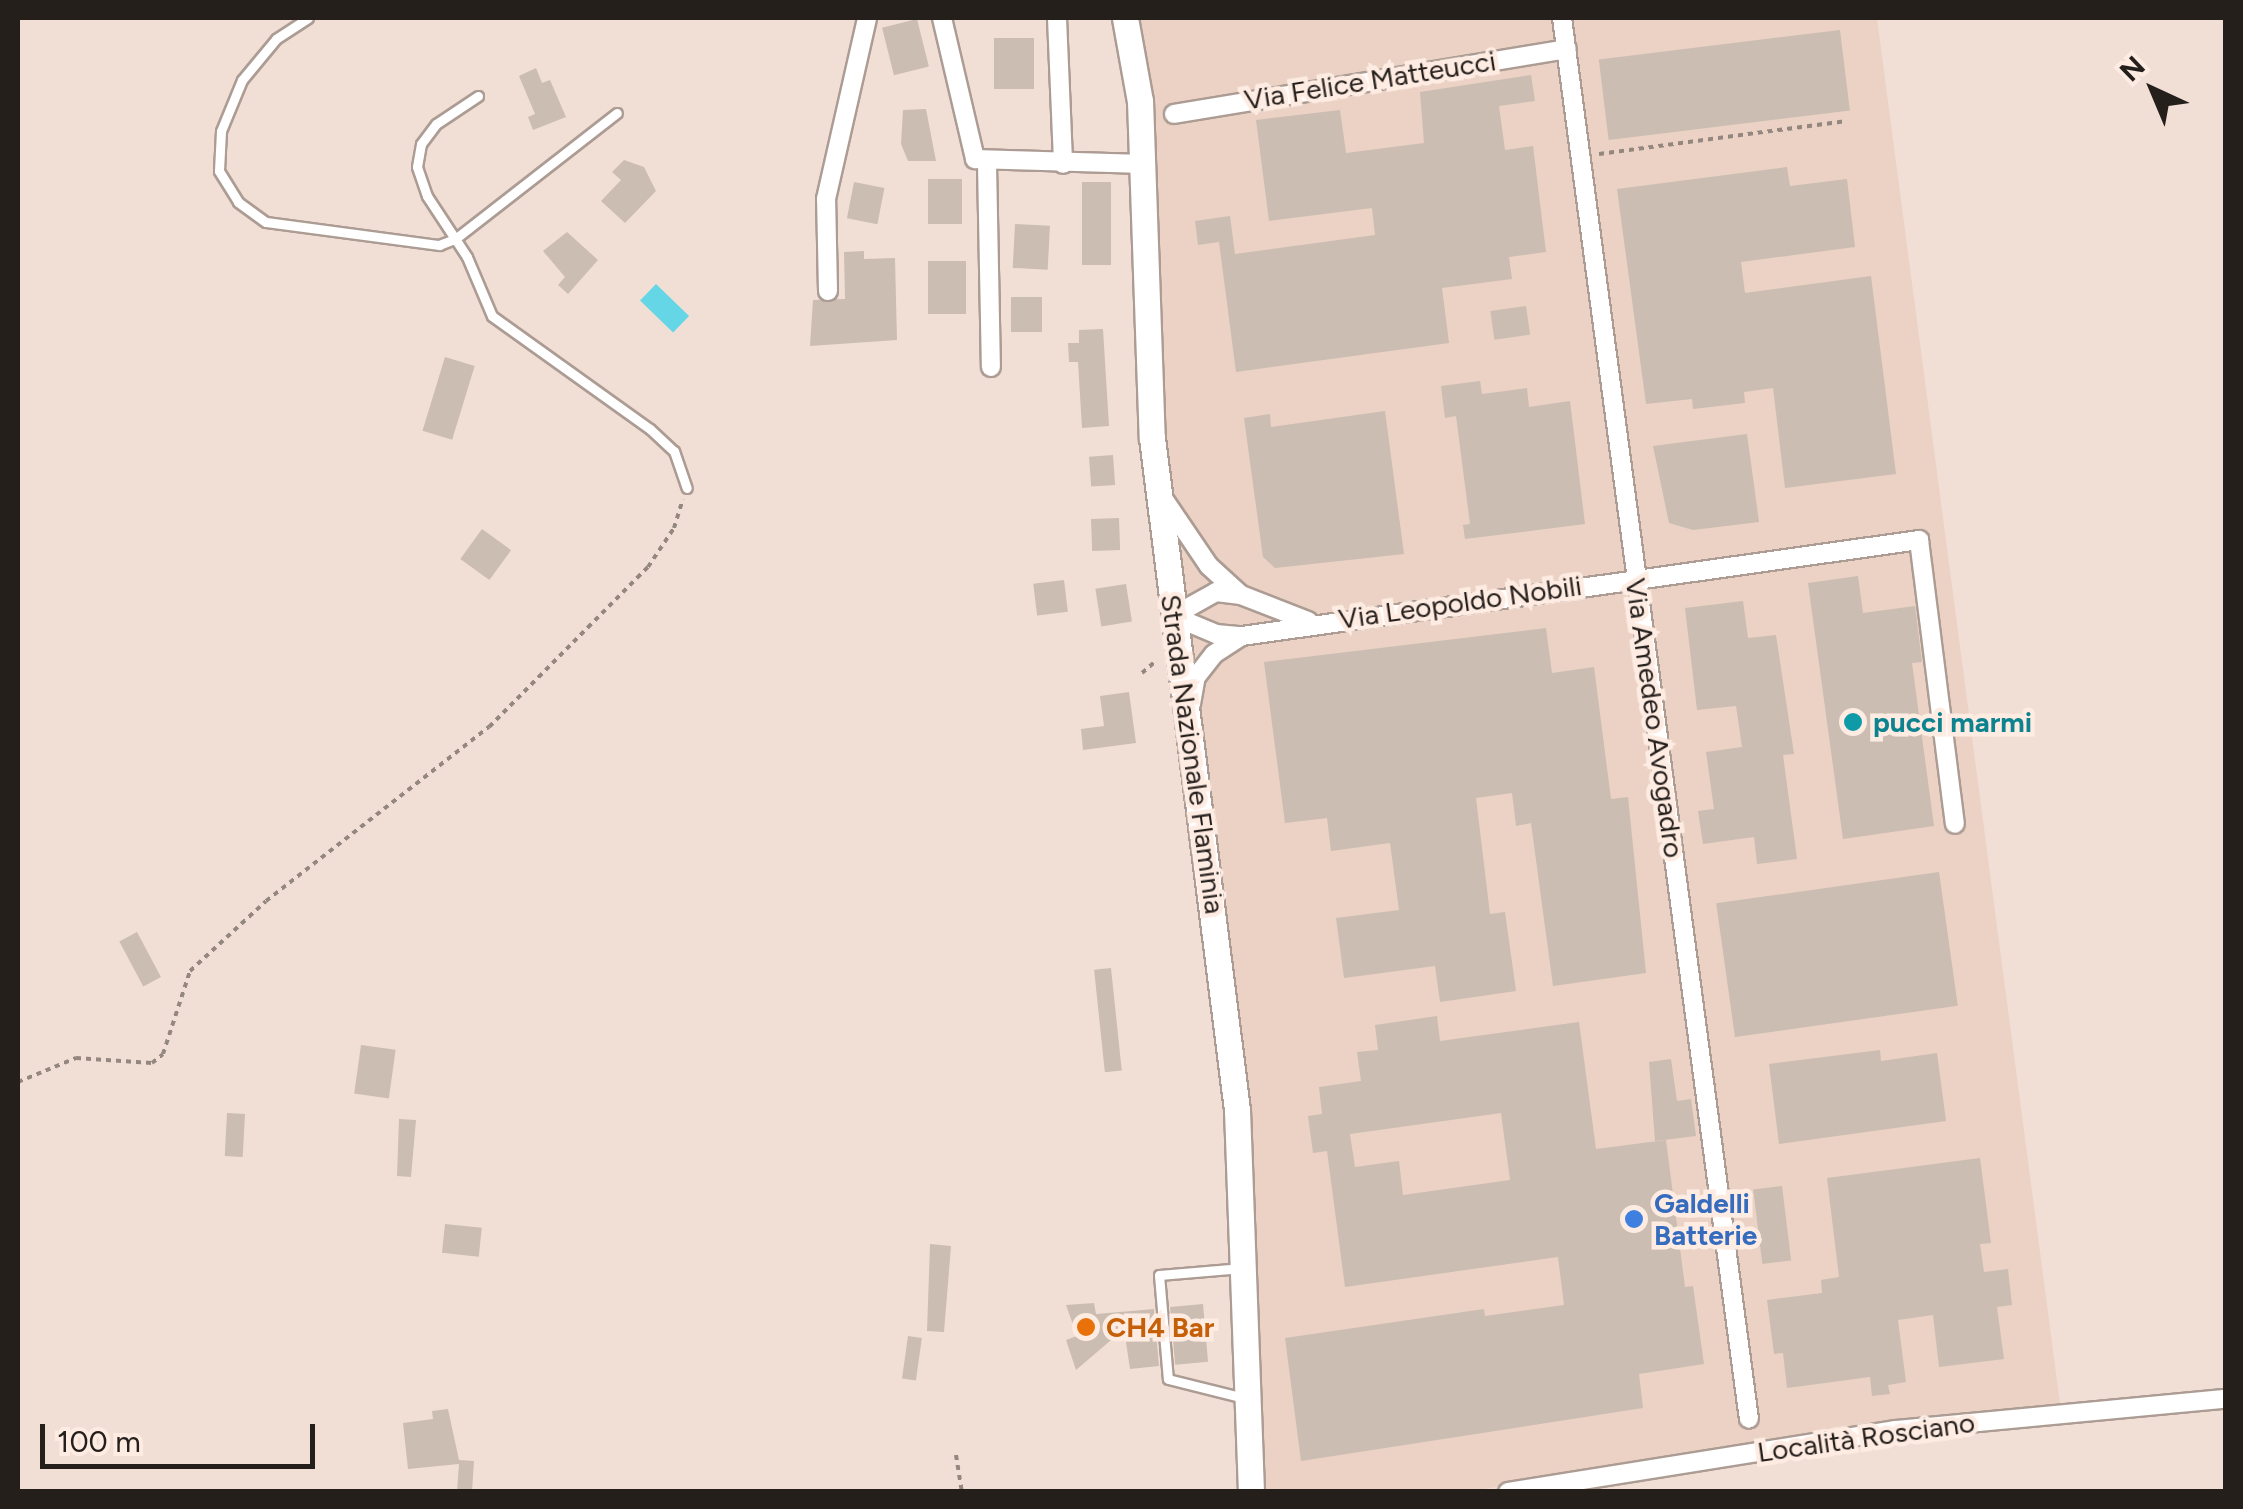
<!DOCTYPE html>
<html>
<head>
<meta charset="utf-8">
<style>
  body { margin:0 }
  #map { position:relative; width:2243px; height:1509px; overflow:hidden; background:#f1dfd6; font-family:Figtree,sans-serif }
  div>[style] { position:absolute }
  [style*='--x'] { left:calc(var(--x)*1px); top:calc(var(--y)*1px); width:calc(var(--w)*1px); rotate:calc(var(--a)*1deg) }
  .built>* { inset:0; background:#ebd2c5 }
  .water>* { inset:0; background:#64d6e5; transform-origin:0 0 }
  .building>* { inset:0; background:#cbbdb1; transform-origin:0 0 }
  .path>* { height:4px; margin-top:-2px; transform-origin:0; background:repeating-linear-gradient(90deg,#938780 0 5px,transparent 0 10px) }
  .roads { filter:drop-shadow(2px 0 #ac9c93) drop-shadow(-2px 0 #ac9c93) drop-shadow(0 2px #ac9c93) drop-shadow(0 -2px #ac9c93) }
  .lane>* { height:9px; margin:-4.5px; padding:0 4.5px; transform-origin:4.5px; border-radius:4.5px; background:#fff }
  .street>* { height:18px; margin:-9px; padding:0 9px; transform-origin:9px; border-radius:9px; background:#fff }
  .secondary>* { height:25px; margin:-12.5px; padding:0 12.5px; transform-origin:12.5px; border-radius:12.5px; background:#fff }
  .dots>* { width:28px; height:28px; translate:-50% -50%; box-sizing:border-box; border:5px solid #feece3; border-radius:50% }
  span { translate:-50% -50%; white-space:nowrap; text-align:center; line-height:1.15; -webkit-text-stroke:9px #feece3; paint-order:stroke }
  .street-label { font-size:28px; color:#251f1c }
  .culture-label { font-size:28px; color:#0d838f; font-weight:700 }
  .left { translate:0 -50%; text-align:left }
  .shop-label { font-size:28px; color:#366cbe; font-weight:700 }
  .food-label { font-size:28px; color:#c56008; font-weight:700 }
  .frame { position:absolute; inset:0; border:20px solid #251f1c; pointer-events:none }
  .north { position:absolute; left:2103px; top:40px; width:100px; height:100px; -webkit-text-stroke:8px #feece3; paint-order:stroke; rotate:316deg; font-size:28px; font-weight:700; line-height:40px; text-align:center; color:#251f1c }
  .north::after { content:''; display:block; margin:auto; width:35px; height:45px; background:#251f1c; clip-path:polygon(50% 0,100% 100%,50% 72%,0 100%) }
  .scale { position:absolute; left:40px; top:1424px; width:275px; height:45px; box-sizing:border-box; border:5px solid #251f1c; border-top:0; padding-left:12px; font-size:30px; line-height:35px; white-space:nowrap; color:#251f1c; -webkit-text-stroke:8px #feece3; paint-order:stroke }
</style>
</head>
<body>
<div id="map">
  <div class="built">
    <div style="clip-path:polygon(1135px 18px,1877px 18px,2060px 1403px,1471px 1491px,1260px 1491px,1247px 1109px,1167px 483px,1156px 163px)"></div>
  </div>
  <div class="water">
    <div style="left:656px;top:284px;width:46px;height:23px;rotate:44deg"></div>
  </div>
  <div class="building">
    <div style="left:917px;top:19px;width:49px;height:36px;rotate:76deg"></div>
    <div style="left:1840px;top:30px;width:81px;height:243px;rotate:83deg"></div>
    <div style="left:994px;top:38px;width:40px;height:51px"></div>
    <div style="clip-path:polygon(536px 68px,542px 83px,550px 80px,566px 117px,533px 130px,528px 117px,535px 114px,519px 76px)"></div>
    <div style="clip-path:polygon(1531px 75px,1535px 101px,1499px 106px,1505px 150px,1533px 146px,1546px 252px,1509px 257px,1512px 279px,1442px 288px,1449px 343px,1236px 372px,1219px 242px,1198px 245px,1195px 221px,1230px 216px,1235px 254px,1375px 235px,1372px 208px,1269px 221px,1256px 120px,1340px 110px,1346px 153px,1424px 143px,1420px 92px)"></div>
    <div style="clip-path:polygon(926px 109px,936px 161px,908px 161px,901px 144px,903px 110px)"></div>
    <div style="clip-path:polygon(624px 160px,644px 167px,656px 191px,625px 223px,601px 201px,621px 180px,612px 172px)"></div>
    <div style="clip-path:polygon(1787px 167px,1790px 186px,1847px 179px,1855px 247px,1741px 262px,1745px 293px,1871px 276px,1896px 474px,1785px 488px,1773px 388px,1744px 392px,1745px 403px,1693px 409px,1692px 399px,1646px 404px,1617px 189px)"></div>
    <div style="left:962px;top:179px;width:45px;height:34px;rotate:90deg"></div>
    <div style="left:854px;top:182px;width:31px;height:37px;rotate:11deg"></div>
    <div style="left:1082px;top:182px;width:29px;height:83px"></div>
    <div style="left:1015px;top:224px;width:35px;height:44px;rotate:3deg"></div>
    <div style="clip-path:polygon(567px 232px,598px 260px,568px 294px,558px 285px,565px 277px,543px 251px)"></div>
    <div style="clip-path:polygon(864px 251px,864px 259px,895px 258px,897px 340px,810px 346px,813px 300px,845px 299px,844px 252px)"></div>
    <div style="left:928px;top:261px;width:38px;height:53px"></div>
    <div style="left:1011px;top:297px;width:31px;height:35px"></div>
    <div style="left:1526px;top:306px;width:29px;height:36px;rotate:82deg"></div>
    <div style="clip-path:polygon(1103px 329px,1109px 426px,1082px 428px,1078px 362px,1069px 362px,1068px 343px,1079px 343px,1079px 330px)"></div>
    <div style="left:445px;top:357px;width:31px;height:77px;rotate:17deg"></div>
    <div style="clip-path:polygon(1480px 381px,1482px 394px,1527px 388px,1529px 407px,1570px 401px,1585px 524px,1465px 539px,1463px 525px,1470px 524px,1456px 416px,1445px 418px,1441px 386px)"></div>
    <div style="clip-path:polygon(1385px 411px,1404px 554px,1275px 568px,1263px 557px,1244px 418px,1270px 414px,1271px 427px)"></div>
    <div style="clip-path:polygon(1747px 434px,1759px 522px,1693px 530px,1669px 523px,1653px 446px)"></div>
    <div style="left:1113px;top:455px;width:30px;height:24px;rotate:86deg"></div>
    <div style="left:1119px;top:518px;width:32px;height:28px;rotate:88deg"></div>
    <div style="left:482px;top:529px;width:36px;height:37px;rotate:36deg"></div>
    <div style="clip-path:polygon(1858px 576px,1863px 613px,1915px 606px,1922px 662px,1912px 663px,1934px 826px,1843px 839px,1808px 583px)"></div>
    <div style="left:1064px;top:580px;width:32px;height:31px;rotate:83deg"></div>
    <div style="left:1126px;top:584px;width:38px;height:31px;rotate:81deg"></div>
    <div style="clip-path:polygon(1743px 601px,1748px 638px,1776px 635px,1794px 754px,1783px 755px,1797px 859px,1757px 864px,1754px 837px,1703px 844px,1698px 811px,1714px 809px,1706px 752px,1742px 747px,1736px 706px,1697px 710px,1685px 608px)"></div>
    <div style="clip-path:polygon(1546px 628px,1552px 673px,1594px 667px,1611px 799px,1628px 797px,1646px 973px,1553px 986px,1531px 823px,1516px 826px,1512px 793px,1476px 798px,1490px 914px,1505px 912px,1516px 991px,1440px 1002px,1435px 966px,1344px 978px,1336px 918px,1399px 910px,1390px 843px,1331px 851px,1327px 818px,1285px 823px,1264px 662px)"></div>
    <div style="clip-path:polygon(1129px 692px,1136px 743px,1083px 750px,1081px 729px,1104px 726px,1100px 696px)"></div>
    <div style="left:1939px;top:872px;width:135px;height:225px;rotate:82deg"></div>
    <div style="left:137px;top:932px;width:51px;height:20px;rotate:62deg"></div>
    <div style="left:1111px;top:968px;width:103px;height:17px;rotate:84deg"></div>
    <div style="clip-path:polygon(evenodd,1437px 1016px,1440px 1041px,1579px 1022px,1596px 1149px,1666px 1140px,1685px 1287px,1693px 1286px,1704px 1364px,1639px 1374px,1643px 1408px,1301px 1461px,1285px 1338px,1484px 1309px,1485px 1316px,1564px 1305px,1558px 1257px,1345px 1287px,1327px 1151px,1313px 1153px,1308px 1116px,1322px 1114px,1319px 1087px,1361px 1081px,1357px 1052px,1378px 1050px,1375px 1025px,1437px 1016px,1501px 1113px,1510px 1180px,1403px 1195px,1399px 1161px,1355px 1167px,1350px 1134px,1501px 1113px)"></div>
    <div style="left:361px;top:1045px;width:35px;height:49px;rotate:8deg"></div>
    <div style="clip-path:polygon(1880px 1050px,1881px 1061px,1937px 1053px,1946px 1121px,1779px 1144px,1769px 1064px)"></div>
    <div style="clip-path:polygon(1671px 1059px,1677px 1101px,1691px 1099px,1696px 1136px,1655px 1141px,1649px 1062px)"></div>
    <div style="left:227px;top:1113px;width:18px;height:43px;rotate:3deg"></div>
    <div style="clip-path:polygon(399px 1119px,416px 1120px,411px 1177px,397px 1176px)"></div>
    <div style="clip-path:polygon(1980px 1158px,1991px 1243px,1980px 1244px,1984px 1272px,2008px 1269px,2012px 1305px,1997px 1307px,2004px 1359px,1939px 1367px,1933px 1315px,1898px 1320px,1906px 1382px,1888px 1385px,1890px 1394px,1872px 1396px,1870px 1377px,1787px 1388px,1783px 1353px,1774px 1354px,1767px 1300px,1822px 1293px,1821px 1280px,1839px 1277px,1827px 1178px)"></div>
    <div style="left:1782px;top:1186px;width:75px;height:29px;rotate:83deg"></div>
    <div style="left:445px;top:1224px;width:37px;height:29px;rotate:6deg"></div>
    <div style="clip-path:polygon(930px 1244px,951px 1246px,944px 1332px,927px 1331px)"></div>
    <div style="clip-path:polygon(1094px 1303px,1096px 1314px,1154px 1309px,1159px 1366px,1130px 1369px,1124px 1329px,1076px 1370px,1066px 1340px,1077px 1336px,1066px 1305px)"></div>
    <div style="left:1203px;top:1304px;width:58px;height:33px;rotate:85deg"></div>
    <div style="left:908px;top:1336px;width:14px;height:43px;rotate:8deg"></div>
    <div style="clip-path:polygon(448px 1409px,459px 1460px,474px 1461px,472px 1492px,457px 1492px,459px 1464px,408px 1469px,403px 1423px,433px 1419px,432px 1411px)"></div>
  </div>
  <div class="path">
    <div style="--x:1599;--y:154;--w:250;--a:-7.6"></div>
    <div style="--x:1142;--y:673;--w:20;--a:-41"></div>
    <div style="--x:18;--y:1082;--w:63;--a:-22.5"></div>
    <div style="--x:76;--y:1058;--w:76;--a:3.8"></div>
    <div style="--x:152;--y:1063;--w:14;--a:-39"></div>
    <div style="--x:163;--y:1054;--w:87;--a:-72"></div>
    <div style="--x:190;--y:971;--w:103;--a:-42.6"></div>
    <div style="--x:266;--y:901;--w:283;--a:-38"></div>
    <div style="--x:489;--y:727;--w:226;--a:-45.2"></div>
    <div style="--x:648;--y:567;--w:47;--a:-56.3"></div>
    <div style="--x:674;--y:528;--w:30;--a:-73"></div>
    <div style="--x:956;--y:1455;--w:37;--a:81"></div>
  </div>
  <div class="roads">
    <div class="lane">
      <div style="--x:308;--y:18;--w:38;--a:147"></div>
      <div style="--x:276;--y:39;--w:53;--a:129.7"></div>
      <div style="--x:242;--y:80;--w:55;--a:112.4"></div>
      <div style="--x:221;--y:131;--w:40;--a:92.9"></div>
      <div style="--x:219;--y:171;--w:36;--a:58"></div>
      <div style="--x:238;--y:202;--w:34;--a:36"></div>
      <div style="--x:266;--y:222;--w:175;--a:7.6"></div>
      <div style="--x:439;--y:245;--w:17;--a:-21"></div>
      <div style="--x:455;--y:239;--w:205;--a:-37.9"></div>
      <div style="--x:478;--y:96;--w:50;--a:146.3"></div>
      <div style="--x:436;--y:124;--w:25;--a:127"></div>
      <div style="--x:421;--y:144;--w:23;--a:100"></div>
      <div style="--x:417;--y:167;--w:31;--a:71"></div>
      <div style="--x:427;--y:196;--w:73;--a:56.7"></div>
      <div style="--x:467;--y:257;--w:64;--a:67"></div>
      <div style="--x:492;--y:316;--w:194;--a:35.6"></div>
      <div style="--x:650;--y:429;--w:33;--a:43"></div>
      <div style="--x:674;--y:451;--w:39;--a:71"></div>
      <div style="--x:1242;--y:1268;--w:83;--a:175.2"></div>
      <div style="--x:1159;--y:1275;--w:104;--a:85.1"></div>
      <div style="--x:1168;--y:1379;--w:78;--a:14"></div>
    </div>
    <div class="street">
      <div style="--x:942;--y:18;--w:145;--a:76.8"></div>
      <div style="--x:975;--y:159;--w:169;--a:1.7"></div>
      <div style="--x:1057;--y:18;--w:146;--a:87.6"></div>
      <div style="--x:1562;--y:18;--w:1413;--a:82.4"></div>
      <div style="--x:1174;--y:114;--w:398;--a:-9.4"></div>
      <div style="--x:987;--y:164;--w:203;--a:88.9"></div>
      <div style="--x:828;--y:291;--w:92;--a:-91.2"></div>
      <div style="--x:826;--y:199;--w:186;--a:-77.2"></div>
      <div style="--x:1165;--y:501;--w:78;--a:55.9"></div>
      <div style="--x:1209;--y:566;--w:43;--a:42.2"></div>
      <div style="--x:1241;--y:595;--w:72;--a:21.2"></div>
      <div style="--x:1241;--y:595;--w:25;--a:-173"></div>
      <div style="--x:1216;--y:592;--w:49;--a:150.8"></div>
      <div style="--x:1173;--y:616;--w:47;--a:22.7"></div>
      <div style="--x:1216;--y:634;--w:25;--a:5"></div>
      <div style="--x:1191;--y:704;--w:27;--a:-80"></div>
      <div style="--x:1196;--y:677;--w:29;--a:-52"></div>
      <div style="--x:1214;--y:654;--w:33;--a:-33"></div>
      <div style="--x:1242;--y:636;--w:684;--a:-8.07"></div>
      <div style="--x:1919;--y:540;--w:286;--a:82.8"></div>
      <div style="--x:1508;--y:1492;--w:392;--a:-9.1"></div>
      <div style="--x:1895;--y:1430;--w:332;--a:-5.4"></div>
    </div>
    <div class="secondary">
      <div style="--x:1125;--y:18;--w:84;--a:79.8"></div>
      <div style="--x:1140;--y:101;--w:337;--a:88"></div>
      <div style="--x:1152;--y:438;--w:677;--a:82.79"></div>
      <div style="--x:1237;--y:1110;--w:382;--a:87.9"></div>
    </div>
  </div>
  <div class="dots">
    <div style="left:1853px;top:722px;background:#0f9aa8"></div>
    <div style="left:1634px;top:1219px;background:#3f7fe0"></div>
    <div style="left:1086px;top:1327px;background:#e8710a"></div>
  </div>
  <div class="street-label">
    <span style="left:1370px;top:80px;rotate:-9deg">Via Felice Matteucci</span>
    <span style="left:1460px;top:602px;rotate:-8deg">Via Leopoldo Nobili</span>
    <span style="left:1655px;top:718px;rotate:82deg">Via Amedeo Avogadro</span>
    <span style="left:1193px;top:754px;rotate:82deg">Strada Nazionale Flaminia</span>
    <span style="left:1866px;top:1437px;rotate:-8deg">Località Rosciano</span>
  </div>
  <div class="culture-label">
    <span class="left" style="left:1873px;top:722px">pucci marmi</span>
  </div>
  <div class="shop-label">
    <span class="left" style="left:1654px;top:1219px">Galdelli<br>Batterie</span>
  </div>
  <div class="food-label">
    <span class="left" style="left:1106px;top:1327px">CH4 Bar</span>
  </div>
  <div class="frame"></div>
  <div class="north">N</div>
  <div class="scale">100 m</div>
</div>
</body>
</html>
